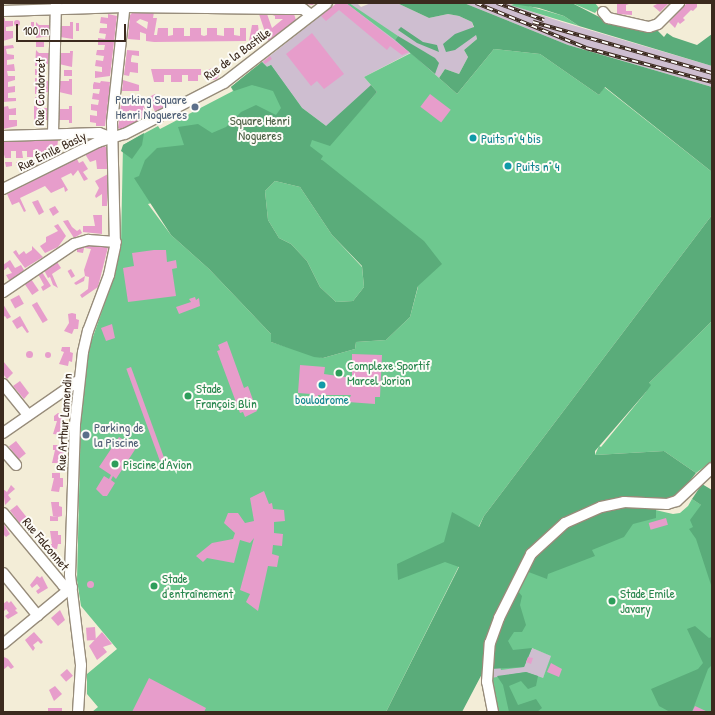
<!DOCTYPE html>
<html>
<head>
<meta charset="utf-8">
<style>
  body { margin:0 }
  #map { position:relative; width:715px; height:715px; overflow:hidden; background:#f3edd7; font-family:"Patrick Hand",sans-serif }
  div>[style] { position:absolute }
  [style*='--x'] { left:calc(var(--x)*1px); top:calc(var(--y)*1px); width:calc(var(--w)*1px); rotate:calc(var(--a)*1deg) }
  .industrial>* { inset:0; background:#cebed0 }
  .green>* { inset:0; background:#6ec88f }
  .forest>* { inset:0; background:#5aac7a }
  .building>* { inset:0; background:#e79dcb; transform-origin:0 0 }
  .round { border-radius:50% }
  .roads { filter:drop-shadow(1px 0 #978c7a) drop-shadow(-1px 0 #978c7a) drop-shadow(0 1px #978c7a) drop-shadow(0 -1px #978c7a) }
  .minor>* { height:10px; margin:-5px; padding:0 5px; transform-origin:5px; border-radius:5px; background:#fff }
  .rail>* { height:3.5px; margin-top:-1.75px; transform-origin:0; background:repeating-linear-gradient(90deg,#fdfcf7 0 6px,#3b2a1e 0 12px); box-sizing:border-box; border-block:1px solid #3b2a1e }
  .dots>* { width:11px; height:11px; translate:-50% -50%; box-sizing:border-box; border:2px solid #fdfcf7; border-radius:50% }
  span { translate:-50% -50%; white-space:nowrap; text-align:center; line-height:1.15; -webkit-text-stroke:4px #fdfcf7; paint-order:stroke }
  .street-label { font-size:13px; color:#3b2a1e }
  .service-label { font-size:13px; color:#4e5e75 }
  .right { translate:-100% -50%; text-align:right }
  .left { translate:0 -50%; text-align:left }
  .park-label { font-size:13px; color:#4d6146 }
  .culture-label { font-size:13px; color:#0d838f }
  .leisure-label { font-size:13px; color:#27864d }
  .frame { position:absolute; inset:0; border:4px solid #3b2a1e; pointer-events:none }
  .scale { position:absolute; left:16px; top:24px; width:110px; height:18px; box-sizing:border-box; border:2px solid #3b2a1e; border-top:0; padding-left:5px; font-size:12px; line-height:14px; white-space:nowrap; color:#3b2a1e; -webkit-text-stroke:3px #fdfcf7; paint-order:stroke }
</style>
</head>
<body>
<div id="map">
  <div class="industrial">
    <div style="clip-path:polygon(337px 3px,357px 3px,361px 7px,371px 3px,397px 3px,429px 18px,448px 14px,459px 16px,472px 22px,477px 39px,464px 50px,468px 57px,459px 74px,445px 69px,439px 78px,410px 53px,364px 77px,377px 92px,338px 135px,302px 108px,270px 65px,267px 68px,262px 62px)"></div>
    <div style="clip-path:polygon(464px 3px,506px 3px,562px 22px,712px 66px,712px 87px,568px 45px)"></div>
    <div style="clip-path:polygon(532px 648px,552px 656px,543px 678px,491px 678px,491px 669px)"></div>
  </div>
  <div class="green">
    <div style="clip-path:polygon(346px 3px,349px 3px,398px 36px,395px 40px)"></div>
    <div style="clip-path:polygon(518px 3px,564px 16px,579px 26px,510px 5px)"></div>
    <div style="clip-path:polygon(572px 3px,595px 3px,599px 8px,595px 13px)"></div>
    <div style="clip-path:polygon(evenodd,494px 49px,540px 54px,599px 95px,604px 87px,712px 172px,712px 215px,484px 516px,386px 712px,92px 712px,98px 707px,87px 694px,87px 674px,117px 649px,81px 606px,77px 580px,81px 414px,89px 348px,114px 277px,121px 244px,123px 145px,158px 126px,160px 129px,233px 91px,231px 87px,262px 62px,267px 67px,271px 65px,302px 108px,338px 135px,377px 92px,364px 77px,411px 53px,457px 94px,494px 49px,321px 159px,418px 287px,410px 317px,386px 340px,356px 342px,355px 349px,323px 358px,271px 342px,271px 334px,209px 269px,171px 235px,148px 204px,321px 159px)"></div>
    <div style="clip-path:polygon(275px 181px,300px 187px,332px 235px,362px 267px,364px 287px,353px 301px,336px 302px,320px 287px,307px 261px,291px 244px,279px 238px,268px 220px,265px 191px)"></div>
    <div style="clip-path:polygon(712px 321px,712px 461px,696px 473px,664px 451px,595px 455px,599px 446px,601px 447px,646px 392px,649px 383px)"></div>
    <div style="clip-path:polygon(692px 499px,712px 512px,712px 712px,498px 712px,491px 678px,526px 672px,543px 678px,551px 656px,532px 648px,524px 667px,501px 670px,494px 644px,534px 555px,629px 504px,673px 514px,680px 513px,688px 506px)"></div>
  </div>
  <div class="forest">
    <div style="clip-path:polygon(397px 3px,464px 3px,568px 45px,712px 87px,712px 172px,605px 87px,599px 95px,540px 54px,494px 49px,457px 94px,439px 78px,445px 69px,459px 74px,468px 57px,464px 50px,477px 39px,476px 35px,455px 50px,446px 52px,443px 44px,455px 34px,474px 27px,472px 22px,459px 16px,448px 14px,429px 18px)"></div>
    <div style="clip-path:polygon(506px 3px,572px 3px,609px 22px,649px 31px,657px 30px,664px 37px,667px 33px,673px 37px,697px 45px,712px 34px,712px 66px,579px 26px,564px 16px,539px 8px)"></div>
    <div style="clip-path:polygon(401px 27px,423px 42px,437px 45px,439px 52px,417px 43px,398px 30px)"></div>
    <div style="clip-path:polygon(398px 36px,435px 58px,439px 63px,435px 74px,395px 40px)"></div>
    <div style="clip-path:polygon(evenodd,262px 62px,267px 67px,271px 65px,302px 108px,326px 126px,371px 85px,377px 92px,330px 146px,312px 140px,310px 146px,323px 156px,321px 159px,424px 241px,442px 264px,418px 286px,410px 317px,386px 340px,356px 342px,355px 349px,323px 358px,314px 357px,271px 342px,271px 334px,209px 269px,171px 235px,134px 178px,139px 176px,145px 160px,157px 148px,184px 145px,178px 127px,198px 124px,212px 133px,226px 127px,241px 112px,256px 105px,276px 115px,281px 108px,273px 91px,252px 85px,234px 91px,231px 87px,262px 62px,275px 181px,300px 187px,332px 235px,362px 266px,364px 287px,353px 301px,336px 302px,320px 287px,307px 261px,291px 244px,279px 238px,268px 220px,265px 191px,275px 181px)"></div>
    <div style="clip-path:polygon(144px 133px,142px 145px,132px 159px,121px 151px,123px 145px)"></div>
    <div style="clip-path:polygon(712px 215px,712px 321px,649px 383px,651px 385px,646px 392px,595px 451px,595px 455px,664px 451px,696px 473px,678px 496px,670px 499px,626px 498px,569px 520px,526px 558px,483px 672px,462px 712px,386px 712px,459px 567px,445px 562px,398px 580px,397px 564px,444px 542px,452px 512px,479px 527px,484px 516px)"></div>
    <div style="clip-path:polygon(702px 484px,712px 490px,712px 588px,696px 539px,689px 529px,693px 527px,690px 520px,701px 505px,692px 499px)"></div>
    <div style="clip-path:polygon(629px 504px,656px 509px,656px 518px,633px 524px,624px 537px,592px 550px,595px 556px,548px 574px,547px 579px,526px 571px,542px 546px,570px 525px,592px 515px)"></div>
    <div style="clip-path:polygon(517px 590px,522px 596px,520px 605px,526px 625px,522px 632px,514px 632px,508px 641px,513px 650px,532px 648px,524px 667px,491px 669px,494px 644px)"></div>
    <div style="clip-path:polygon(695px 626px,709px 638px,712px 637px,712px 665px,708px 669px,692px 712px,670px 712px,659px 706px,651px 689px,698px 669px,703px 663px,687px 629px)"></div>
    <div style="clip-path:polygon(526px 672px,538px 676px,536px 686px,528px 689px,521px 681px,509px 686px,518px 705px,536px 699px,542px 708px,537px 712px,509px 712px,503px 685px,497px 676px)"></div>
  </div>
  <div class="building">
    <div style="clip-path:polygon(300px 3px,317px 3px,312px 5px)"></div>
    <div style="clip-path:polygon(337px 3px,346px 3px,409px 52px,402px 55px,390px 46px,387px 50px,339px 10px,326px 21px,321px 16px)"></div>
    <div style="clip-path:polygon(617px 3px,632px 3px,626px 5px,626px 11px,632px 11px,632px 15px,617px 14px)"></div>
    <div style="clip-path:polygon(659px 3px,669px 3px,660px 12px,653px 6px)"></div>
    <div style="clip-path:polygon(687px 3px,697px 3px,697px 7px,693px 11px,691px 10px,683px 18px,685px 20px,680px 24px,678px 22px,675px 28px,669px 22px)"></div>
    <div style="clip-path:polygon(evenodd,133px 12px,154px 12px,153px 18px,157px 18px,154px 35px,157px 35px,158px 28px,168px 28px,168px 36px,173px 35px,173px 28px,184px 28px,184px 36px,190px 36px,190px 28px,201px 28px,201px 35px,204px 36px,207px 35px,207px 28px,217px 28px,217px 35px,224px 36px,224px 28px,234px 28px,234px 35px,240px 36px,240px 28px,246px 28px,246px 41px,154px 42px,146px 41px,146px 34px,140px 32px,140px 40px,128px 39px,130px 15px,133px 12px,140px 19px,148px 22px,147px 29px,136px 22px,140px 19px)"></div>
    <div style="clip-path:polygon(108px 14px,117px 16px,110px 76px,95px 78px,95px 71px,102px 72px,102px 67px,95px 66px,96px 60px,103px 61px,104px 56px,96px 55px,97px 50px,104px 50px,105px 45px,98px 45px,98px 38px,105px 39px,106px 34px,99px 33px,100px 28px,107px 28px,107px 24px,100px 23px,101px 17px,108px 18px)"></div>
    <div style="clip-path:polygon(259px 14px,267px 14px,272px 28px,283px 19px,275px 19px,275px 16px,270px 14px,294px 14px,296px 20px,268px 41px)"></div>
    <div style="clip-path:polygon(5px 18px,5px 21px,13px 21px,13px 26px,6px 27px,6px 31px,13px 31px,13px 38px,3px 41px,3px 19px)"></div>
    <div class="round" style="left:14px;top:20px;width:6px;height:6px"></div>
    <div style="left:31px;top:22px;width:3px;height:8px"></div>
    <div style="clip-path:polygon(36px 22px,39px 25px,49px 25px,49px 36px,36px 38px)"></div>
    <div style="clip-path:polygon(70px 22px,73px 22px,73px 39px,60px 37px,60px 26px,70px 26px)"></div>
    <div style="left:76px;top:23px;width:3px;height:8px"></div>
    <div style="clip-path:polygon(252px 25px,258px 25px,260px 41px,249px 41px)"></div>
    <div style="clip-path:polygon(312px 33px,344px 74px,324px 89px,317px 81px,311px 86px,286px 54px)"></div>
    <div style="left:36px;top:41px;width:8px;height:6px"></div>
    <div style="clip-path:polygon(13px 45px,14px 48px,6px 49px,7px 54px,14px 55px,14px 59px,7px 60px,7px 65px,14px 64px,15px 71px,7px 71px,8px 76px,15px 76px,15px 80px,8px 82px,8px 87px,15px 86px,15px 92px,8px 93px,8px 98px,16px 98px,16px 101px,3px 102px,3px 46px)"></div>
    <div style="clip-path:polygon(36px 50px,39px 53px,49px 53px,48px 64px,35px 66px)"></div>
    <div style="clip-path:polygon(127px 50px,139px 51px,139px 56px,132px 55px,131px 59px,131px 62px,138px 63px,138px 73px,130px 72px,129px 76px,124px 75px)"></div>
    <div style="clip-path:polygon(70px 51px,73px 51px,72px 67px,59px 64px,60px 53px,70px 53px)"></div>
    <div style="clip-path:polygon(270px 56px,272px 59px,265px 64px,263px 62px)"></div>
    <div class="round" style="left:207px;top:68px;width:12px;height:12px"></div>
    <div style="clip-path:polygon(35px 69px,43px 70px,43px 75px,35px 75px)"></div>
    <div style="clip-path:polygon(151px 69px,201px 69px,201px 75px,198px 75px,198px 81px,188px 81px,188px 75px,182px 75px,182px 82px,171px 82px,171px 75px,164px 75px,164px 82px,154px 82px)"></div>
    <div style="left:64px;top:70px;width:8px;height:6px"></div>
    <div style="clip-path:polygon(35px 78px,48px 81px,48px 92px,35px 94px)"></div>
    <div style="clip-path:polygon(69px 79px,72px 79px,72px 95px,59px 92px,59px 81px,69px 81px)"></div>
    <div style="clip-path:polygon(123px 80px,139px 85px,139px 91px,122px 91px)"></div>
    <div style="clip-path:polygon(101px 81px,110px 82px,109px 93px,105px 126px,96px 126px,96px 123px,90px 122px,90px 115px,97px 116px,97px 111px,91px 110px,91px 104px,98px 105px,99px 100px,92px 99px,93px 93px,99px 94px,100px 89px,93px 89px,93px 85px,94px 82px,100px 83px)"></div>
    <div style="clip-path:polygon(155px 94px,164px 107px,155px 112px,149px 97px)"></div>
    <div style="left:430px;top:94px;width:26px;height:16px;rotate:37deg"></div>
    <div style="clip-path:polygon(evenodd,122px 96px,140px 96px,148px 116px,122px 130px,118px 128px,121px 104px,136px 104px,134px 101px,121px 99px,122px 96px,129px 110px,134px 111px,135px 116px,130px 118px,130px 121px,126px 121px,129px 120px,129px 110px)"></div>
    <div style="clip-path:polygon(35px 97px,43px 97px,43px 103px,37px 103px)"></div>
    <div style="clip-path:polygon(8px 106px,9px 109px,16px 108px,16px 115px,9px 115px,9px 120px,17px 120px,17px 126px,3px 129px,3px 107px)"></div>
    <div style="clip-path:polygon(34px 106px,37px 106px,37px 108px,48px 108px,47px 120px,34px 122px)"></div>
    <div style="clip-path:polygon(69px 106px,72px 106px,72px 123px,69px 123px,69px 120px,58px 120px,58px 109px,69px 109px)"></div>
    <div style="clip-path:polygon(58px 140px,56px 158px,50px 159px,49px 150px,44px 150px,45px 160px,38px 160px,36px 150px,33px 150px,33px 157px,27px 157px,27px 151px,22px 151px,23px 158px,16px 158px,16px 151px,11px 151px,11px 158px,5px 158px,3px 151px,3px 142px)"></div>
    <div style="clip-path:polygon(103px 145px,107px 148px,108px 169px,97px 169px,96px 160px,90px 162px,85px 154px)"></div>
    <div style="clip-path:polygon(77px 159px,79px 163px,83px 161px,88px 169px,83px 172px,88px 179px,84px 181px,78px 170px,73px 176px,71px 173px,61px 178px,68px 190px,65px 192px,64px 187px,51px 193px,45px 186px,20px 198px,26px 211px,24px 212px,19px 202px,12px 205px,7px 194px)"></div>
    <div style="clip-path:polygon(23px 161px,23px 166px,16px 166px,16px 162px)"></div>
    <div style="clip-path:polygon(27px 161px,33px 161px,34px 166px,28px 166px)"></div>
    <div style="clip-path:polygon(5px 162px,12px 162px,12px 166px,6px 167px)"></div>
    <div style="clip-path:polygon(108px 174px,107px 206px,102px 206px,102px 194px,96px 198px,95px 196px,99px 188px,95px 181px)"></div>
    <div style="clip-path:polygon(38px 200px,44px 212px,39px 215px,32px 202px)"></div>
    <div style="clip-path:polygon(55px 206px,59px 212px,53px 216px,49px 209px)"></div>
    <div style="clip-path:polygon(93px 215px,102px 215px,102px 234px,83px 232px,83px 226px,95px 226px)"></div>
    <div style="clip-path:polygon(68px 220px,72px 227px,77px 231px,80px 229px,82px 233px,74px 238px,63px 221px)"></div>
    <div style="clip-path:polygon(58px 224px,66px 236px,58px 247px,45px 253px,40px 246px,46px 242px,46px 237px,58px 231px,54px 226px)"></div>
    <div style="clip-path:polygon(85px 245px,108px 247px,98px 287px,82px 298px,80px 295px,88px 289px,89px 277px,85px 276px,84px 281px,76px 285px,74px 283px,85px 276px,84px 270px,91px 249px,85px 248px)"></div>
    <div style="clip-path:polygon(32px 246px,43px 257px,25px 268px,13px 252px,16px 250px,19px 255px,24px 251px,26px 254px,32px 250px)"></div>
    <div style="clip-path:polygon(77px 247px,84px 248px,83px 253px,77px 252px)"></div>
    <div style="clip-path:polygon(154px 250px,166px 250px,167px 262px,176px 260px,177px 268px,172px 269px,176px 296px,128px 302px,123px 268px,134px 266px,132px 253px)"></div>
    <div style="clip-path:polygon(10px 260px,15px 268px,21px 265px,24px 270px,10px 282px,6px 275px,12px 273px,8px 267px,3px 271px,3px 265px)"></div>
    <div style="clip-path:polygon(57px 262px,61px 268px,52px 274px,58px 288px,53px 285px,50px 277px,48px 278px,44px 270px)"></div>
    <div style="left:71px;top:269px;width:8px;height:4px;rotate:60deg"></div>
    <div style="clip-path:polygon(42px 272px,51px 286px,43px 291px,41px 287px,44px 285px,38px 274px)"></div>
    <div style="left:31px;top:279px;width:14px;height:8px;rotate:56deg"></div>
    <div style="left:19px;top:295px;width:10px;height:10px;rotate:61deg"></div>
    <div style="clip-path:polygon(195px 297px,196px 300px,199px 298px,200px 306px,179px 314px,176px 307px,191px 302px,189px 299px)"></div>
    <div style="left:37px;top:302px;width:21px;height:6px;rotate:59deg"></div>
    <div style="clip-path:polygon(3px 304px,11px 317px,7px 319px,5px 316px,3px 317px)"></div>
    <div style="clip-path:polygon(72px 313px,76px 314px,76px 319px,79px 320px,78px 329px,74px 329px,72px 334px,64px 331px,69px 323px,68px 314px)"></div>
    <div style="clip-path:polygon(20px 316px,29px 332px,27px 333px,22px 326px,17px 329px,12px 321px)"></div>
    <div style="clip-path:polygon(112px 324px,115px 338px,106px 341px,101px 328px)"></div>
    <div style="clip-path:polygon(227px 341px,244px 388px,248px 386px,257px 411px,245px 417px,243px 412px,240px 413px,217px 351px,220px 350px,218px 345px)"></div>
    <div style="clip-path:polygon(62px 347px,70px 347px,70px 352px,73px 353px,72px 362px,69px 361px,68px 366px,59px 364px,64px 352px,61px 351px)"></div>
    <div class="round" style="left:25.5px;top:350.5px;width:7px;height:7px"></div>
    <div class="round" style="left:45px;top:352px;width:6px;height:6px"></div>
    <div style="clip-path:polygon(352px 354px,382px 355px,380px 397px,375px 397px,375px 404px,348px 402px,351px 395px,318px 395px,318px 399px,311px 398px,311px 394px,298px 393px,300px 365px,325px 367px,324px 374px,352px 378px)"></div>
    <div style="clip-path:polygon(3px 361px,13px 373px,7px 379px,3px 374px)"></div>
    <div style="left:131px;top:367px;width:98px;height:5px;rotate:70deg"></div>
    <div style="clip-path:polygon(20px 381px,29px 393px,24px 399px,13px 386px)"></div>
    <div style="clip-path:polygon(58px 413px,63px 415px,62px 421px,65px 421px,65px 430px,62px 430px,61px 435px,53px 434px,57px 421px,54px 421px,54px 416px)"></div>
    <div style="clip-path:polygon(119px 437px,136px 448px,116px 479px,113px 476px,111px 480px,115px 483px,107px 496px,103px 496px,96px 489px,104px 476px,109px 479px,111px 475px,99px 467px)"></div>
    <div style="left:16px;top:441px;width:16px;height:9px;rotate:52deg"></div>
    <div style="clip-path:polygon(53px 445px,61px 445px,61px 449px,64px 449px,64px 459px,61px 459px,60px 463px,52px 463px,55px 450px,53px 450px)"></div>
    <div style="clip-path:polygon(52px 473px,60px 473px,60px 478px,63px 478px,63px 487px,60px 487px,59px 492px,51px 491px,54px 478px,52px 478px)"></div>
    <div style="clip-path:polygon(11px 485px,15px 489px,8px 495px,11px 499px,5px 505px,3px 489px,7px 492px)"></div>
    <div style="clip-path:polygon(264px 491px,269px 504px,272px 503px,273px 509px,284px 510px,285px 521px,274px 522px,274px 533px,283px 534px,282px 546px,273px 545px,272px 554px,279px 556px,277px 567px,268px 566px,258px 611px,246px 602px,250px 594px,240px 590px,254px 538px,250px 543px,240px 540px,234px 563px,207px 558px,203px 562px,196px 556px,212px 543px,233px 539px,235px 533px,224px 523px,228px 513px,238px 513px,245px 523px,254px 521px,250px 498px)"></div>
    <div style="clip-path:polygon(51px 502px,59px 502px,59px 506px,62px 507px,62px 516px,58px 517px,58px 521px,50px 521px,50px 516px,58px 517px,53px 516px)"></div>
    <div style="left:17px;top:505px;width:16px;height:9px;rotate:52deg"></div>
    <div style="left:666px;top:518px;width:7px;height:18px;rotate:74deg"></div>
    <div style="clip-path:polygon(3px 523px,10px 534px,6px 537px,3px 534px)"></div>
    <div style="clip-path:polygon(50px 531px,58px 531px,58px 535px,61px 535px,61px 544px,58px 544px,57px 549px,49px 548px,49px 544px,52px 544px)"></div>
    <div style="clip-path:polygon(37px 576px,40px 578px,42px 576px,48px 588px,38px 594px,36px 591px,40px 588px,37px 584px,32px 588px,30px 585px)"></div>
    <div class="round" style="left:86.5px;top:580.5px;width:7px;height:7px"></div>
    <div style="clip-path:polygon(7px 601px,9px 603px,11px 601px,17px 609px,15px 610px,18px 613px,8px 619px,5px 616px,9px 613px,6px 609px,3px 612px,3px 604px)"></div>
    <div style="clip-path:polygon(60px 610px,65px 620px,58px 626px,51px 618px)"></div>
    <div style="left:95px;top:627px;width:13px;height:9px;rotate:86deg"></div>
    <div style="clip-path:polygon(34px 632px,43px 642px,41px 644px,38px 641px,33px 645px,35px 648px,33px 651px,25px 640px)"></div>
    <div style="clip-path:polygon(102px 632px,112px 644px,103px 647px,107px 652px,97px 660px,89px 646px)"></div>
    <div style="clip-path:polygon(4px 657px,8px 659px,14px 667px,11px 669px,8px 666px,3px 670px)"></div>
    <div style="clip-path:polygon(528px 657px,533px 658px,531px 664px,526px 662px)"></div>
    <div style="clip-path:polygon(551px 663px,562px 669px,559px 677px,547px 672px)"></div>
    <div style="left:67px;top:669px;width:9px;height:9px;rotate:49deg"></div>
    <div style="clip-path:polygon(149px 678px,206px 708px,204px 712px,132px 712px)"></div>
    <div style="clip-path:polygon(55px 686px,62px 694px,54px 701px,49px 690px)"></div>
    <div style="clip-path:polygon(695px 706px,708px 712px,692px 712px)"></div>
    <div style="left:48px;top:708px;width:14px;height:4px"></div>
  </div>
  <div class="roads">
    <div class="minor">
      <div style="--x:3;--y:11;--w:122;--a:-1.9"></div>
      <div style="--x:125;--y:7;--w:163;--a:0.7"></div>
      <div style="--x:288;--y:9;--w:15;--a:0"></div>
      <div style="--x:303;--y:9;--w:10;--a:37"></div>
      <div style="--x:603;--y:12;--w:8;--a:50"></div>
      <div style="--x:608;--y:18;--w:42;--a:12.4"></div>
      <div style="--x:649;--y:27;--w:9;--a:-18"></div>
      <div style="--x:658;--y:24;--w:30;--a:-45"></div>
      <div style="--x:53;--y:134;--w:131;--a:-88.7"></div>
      <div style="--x:3;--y:136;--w:96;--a:-1.8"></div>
      <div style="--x:99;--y:133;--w:15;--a:20"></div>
      <div style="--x:3;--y:189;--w:106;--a:-26.3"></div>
      <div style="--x:98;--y:142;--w:28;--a:-17"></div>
      <div style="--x:125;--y:134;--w:111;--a:-27.3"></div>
      <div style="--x:224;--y:83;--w:130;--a:-37.8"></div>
      <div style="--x:3;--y:292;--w:86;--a:-34.1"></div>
      <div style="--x:74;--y:244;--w:15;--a:-16"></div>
      <div style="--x:88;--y:240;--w:28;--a:4"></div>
      <div style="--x:3;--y:384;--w:40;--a:51"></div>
      <div style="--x:3;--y:433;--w:91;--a:-34.7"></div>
      <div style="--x:3;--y:450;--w:20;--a:49"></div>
      <div style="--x:3;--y:513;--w:94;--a:50.2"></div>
      <div style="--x:63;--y:585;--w:9;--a:13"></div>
      <div style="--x:3;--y:573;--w:55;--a:50.9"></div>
      <div style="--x:3;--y:644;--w:89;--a:-39.6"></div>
      <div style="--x:78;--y:712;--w:47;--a:-86.3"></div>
      <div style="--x:81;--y:665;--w:91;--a:-97"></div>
      <div style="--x:70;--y:575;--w:151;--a:-88.1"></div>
      <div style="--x:75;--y:424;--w:72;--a:-83.7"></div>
      <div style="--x:83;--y:352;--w:22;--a:-77"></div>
      <div style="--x:88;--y:331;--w:60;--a:-69.4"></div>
      <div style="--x:109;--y:275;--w:30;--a:-78"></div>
      <div style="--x:115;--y:246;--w:124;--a:-91.4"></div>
      <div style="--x:112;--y:122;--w:120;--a:-83.8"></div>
      <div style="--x:493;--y:712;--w:31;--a:-101"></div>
      <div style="--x:487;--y:682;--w:39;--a:-86"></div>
      <div style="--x:490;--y:643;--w:27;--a:-70"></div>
      <div style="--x:499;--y:618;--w:72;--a:-63.4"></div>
      <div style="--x:531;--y:554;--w:46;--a:-42.4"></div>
      <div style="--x:565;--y:523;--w:39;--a:-24"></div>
      <div style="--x:601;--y:507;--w:24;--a:-12"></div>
      <div style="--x:624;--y:502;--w:43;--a:2.7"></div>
      <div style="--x:667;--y:504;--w:10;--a:-17"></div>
      <div style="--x:677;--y:501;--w:48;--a:-43.3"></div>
    </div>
  </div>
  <div class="rail">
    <div style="--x:476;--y:3;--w:119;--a:22.2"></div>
    <div style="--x:586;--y:48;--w:131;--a:15.1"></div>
    <div style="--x:497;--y:3;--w:50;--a:19.9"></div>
    <div style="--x:533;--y:22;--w:186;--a:15.9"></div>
  </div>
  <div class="dots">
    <div style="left:195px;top:107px;background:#5c6f8a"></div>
    <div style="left:473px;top:138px;background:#0f9aa8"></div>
    <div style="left:508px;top:166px;background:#0f9aa8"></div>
    <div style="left:339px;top:373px;background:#2e9e5b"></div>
    <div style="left:322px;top:385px;background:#0f9aa8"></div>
    <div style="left:188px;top:396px;background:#2e9e5b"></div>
    <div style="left:86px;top:435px;background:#5c6f8a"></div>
    <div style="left:115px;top:464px;background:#2e9e5b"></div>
    <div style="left:154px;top:586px;background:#2e9e5b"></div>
    <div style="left:612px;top:601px;background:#2e9e5b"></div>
  </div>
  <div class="street-label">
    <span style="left:237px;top:54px;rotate:-36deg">Rue de la Bastille</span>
    <span style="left:40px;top:92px;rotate:-89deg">Rue Condorcet</span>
    <span style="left:52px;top:151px;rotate:-26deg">Rue Émile Basly</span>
    <span style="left:64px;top:422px;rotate:-86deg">Rue Arthur Lamendin</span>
    <span style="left:46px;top:544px;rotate:50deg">Rue Falconnet</span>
  </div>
  <div class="service-label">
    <span class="right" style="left:187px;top:107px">Parking Square<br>Henri Nogueres</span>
    <span class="left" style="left:94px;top:435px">Parking de<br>la Piscine</span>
  </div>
  <div class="park-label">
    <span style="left:260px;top:128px">Square Henri<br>Nogueres</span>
  </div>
  <div class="culture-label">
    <span class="left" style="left:481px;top:138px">Puits n° 4 bis</span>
    <span class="left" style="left:516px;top:166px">Puits n° 4</span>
    <span style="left:322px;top:399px">boulodrome</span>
  </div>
  <div class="leisure-label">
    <span class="left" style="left:347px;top:373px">Complexe Sportif<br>Marcel Jorion</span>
    <span class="left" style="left:196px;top:396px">Stade<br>François Blin</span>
    <span class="left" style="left:123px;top:464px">Piscine d'Avion</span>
    <span class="left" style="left:162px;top:586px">Stade<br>d'entraînement</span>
    <span class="left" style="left:620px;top:601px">Stade Emile<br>Javary</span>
  </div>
  <div class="frame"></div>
  <div class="scale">100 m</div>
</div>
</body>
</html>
